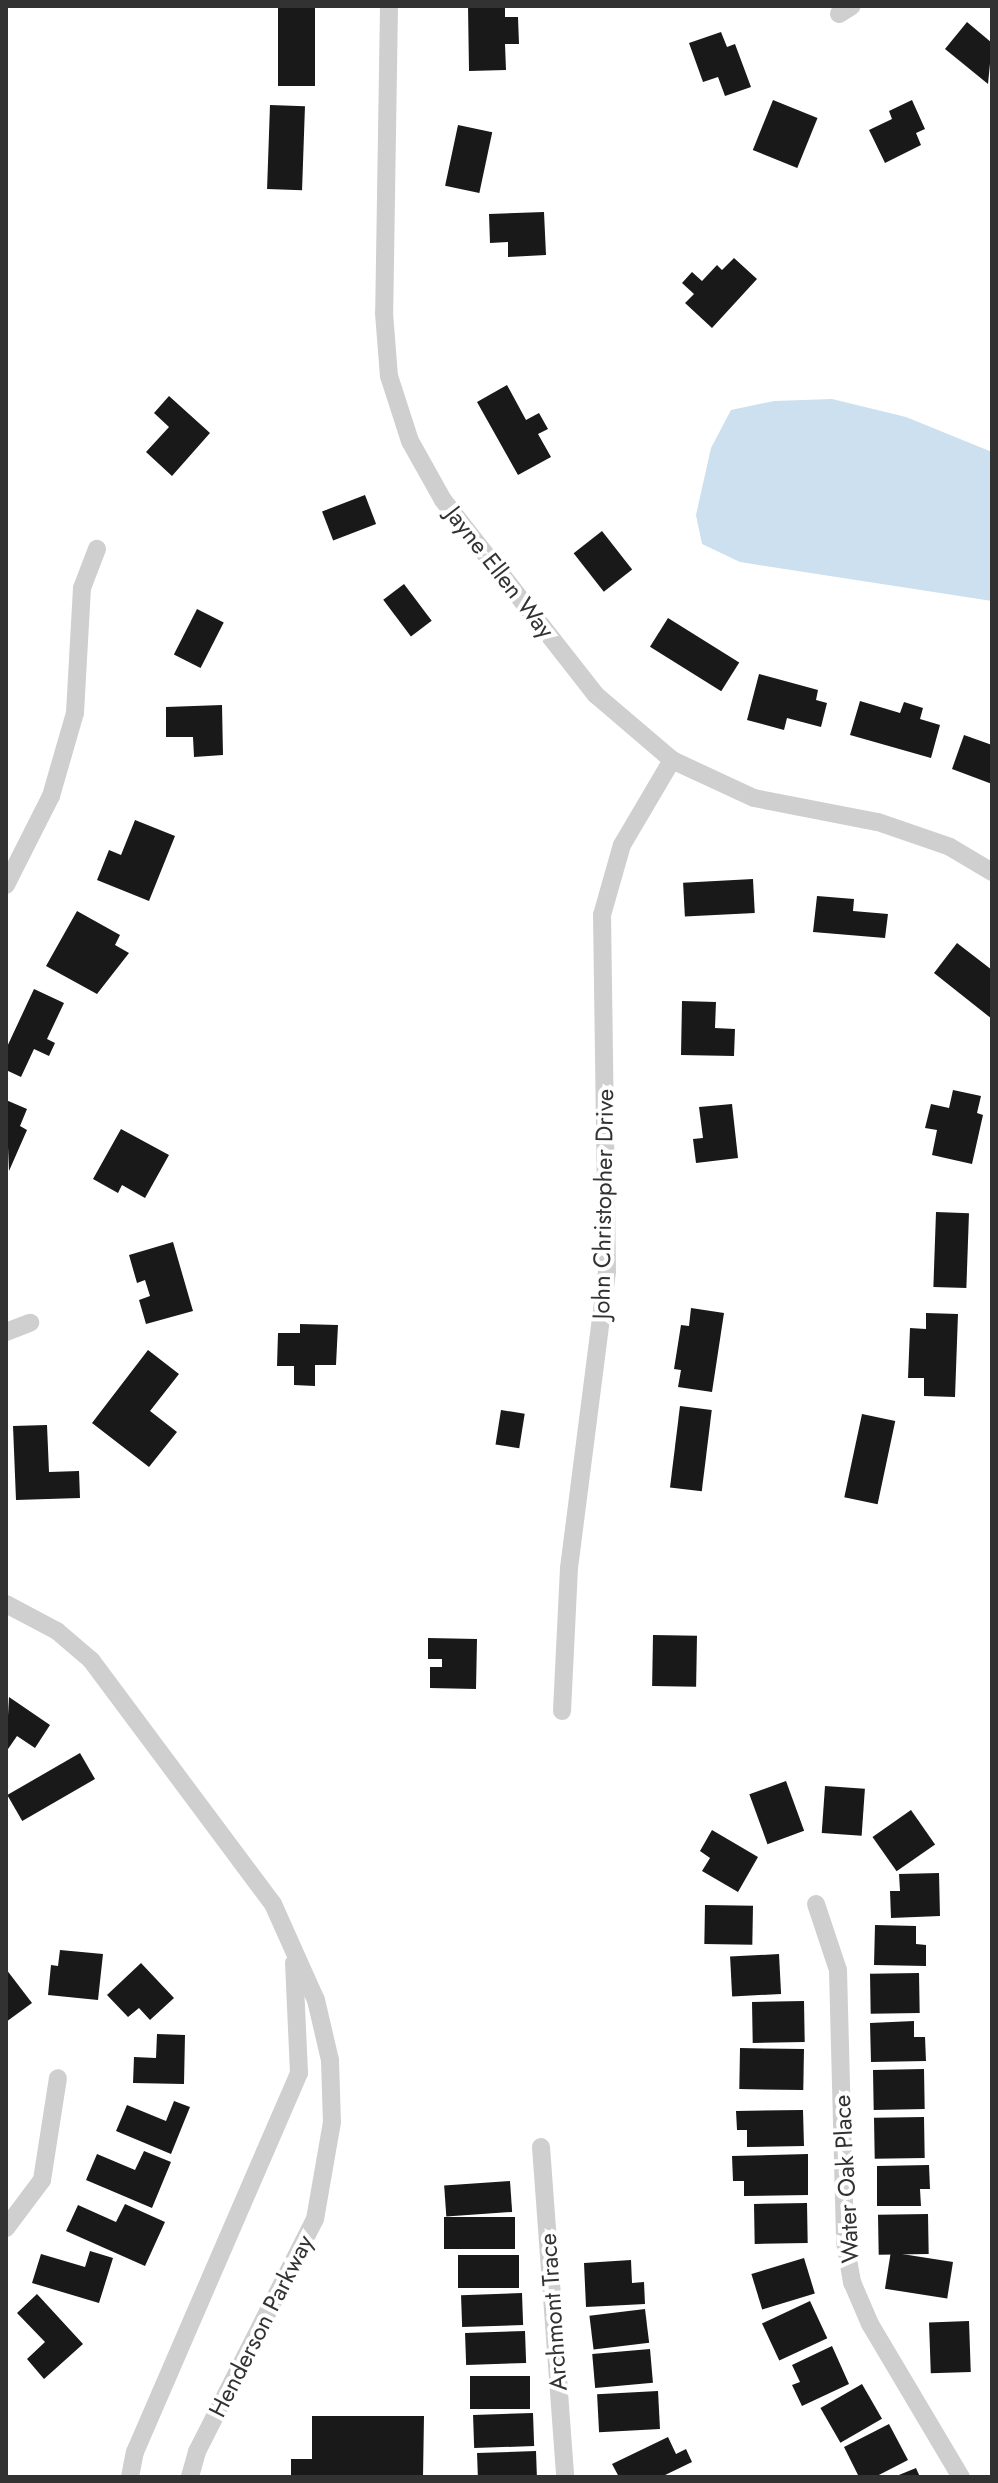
<!DOCTYPE html>
<html>
<head>
<meta charset="utf-8">
<style>
  body { margin:0 }
  #map { position:relative; width:998px; height:2483px; overflow:hidden; background:#fff; font-family:Jost,sans-serif }
  div>[style] { position:absolute }
  [style*='--x'] { left:calc(var(--x)*1px); top:calc(var(--y)*1px); width:calc(var(--w)*1px); rotate:calc(var(--a)*1deg) }
  .water>* { inset:0; background:#cce0ef }
  .building>* { inset:0; background:#191919; transform-origin:0 0 }
  .minor>* { height:18px; margin:-9px; padding:0 9px; transform-origin:9px; border-radius:9px; background:#cfcfcf }
  span { translate:-50% -50%; white-space:nowrap; text-align:center; line-height:1.15; -webkit-text-stroke:8px #fff; paint-order:stroke }
  .street-label { font-size:24px; color:#323232 }
  .frame { position:absolute; inset:0; border:8px solid #323232; pointer-events:none }
</style>
</head>
<body>
<div id="map">
  <div class="water">
    <div style="clip-path:polygon(832px 399px,906px 417px,992px 452px,992px 601px,740px 562px,702px 544px,696px 515px,711px 448px,731px 410px,774px 401px)"></div>
  </div>
  <div class="building">
    <div style="clip-path:polygon(468px 6px,505px 6px,505px 17px,518px 17px,519px 44px,505px 44px,506px 70px,469px 71px)"></div>
    <div style="left:278px;top:7px;width:37px;height:79px"></div>
    <div style="clip-path:polygon(967px 22px,992px 43px,988px 84px,945px 49px)"></div>
    <div style="clip-path:polygon(721px 32px,727px 47px,735px 44px,751px 87px,725px 96px,718px 77px,703px 82px,689px 43px)"></div>
    <div style="left:773px;top:100px;width:48px;height:54px;rotate:22deg"></div>
    <div style="clip-path:polygon(912px 100px,925px 129px,916px 133px,921px 145px,885px 163px,869px 130px,892px 119px,889px 111px)"></div>
    <div style="left:270px;top:105px;width:35px;height:84px;rotate:2deg"></div>
    <div style="left:458px;top:125px;width:35px;height:62px;rotate:12deg"></div>
    <div style="clip-path:polygon(544px 212px,546px 255px,508px 257px,508px 242px,490px 243px,489px 214px)"></div>
    <div style="clip-path:polygon(734px 258px,757px 279px,712px 328px,685px 303px,694px 294px,682px 283px,692px 272px,702px 281px,717px 265px,722px 270px)"></div>
    <div style="clip-path:polygon(507px 385px,526px 420px,539px 413px,548px 429px,538px 434px,551px 457px,518px 475px,477px 402px)"></div>
    <div style="clip-path:polygon(169px 396px,210px 433px,172px 476px,146px 452px,169px 427px,154px 413px)"></div>
    <div style="left:365px;top:495px;width:31px;height:46px;rotate:69deg"></div>
    <div style="left:602px;top:531px;width:49px;height:36px;rotate:52deg"></div>
    <div style="left:404px;top:584px;width:46px;height:26px;rotate:53deg"></div>
    <div style="left:197px;top:609px;width:30px;height:51px;rotate:27deg"></div>
    <div style="left:668px;top:618px;width:84px;height:34px;rotate:32deg"></div>
    <div style="clip-path:polygon(759px 674px,818px 690px,816px 700px,827px 703px,821px 727px,787px 718px,784px 730px,747px 720px)"></div>
    <div style="clip-path:polygon(860px 701px,900px 713px,904px 702px,923px 708px,920px 719px,940px 725px,931px 758px,850px 735px)"></div>
    <div style="clip-path:polygon(222px 705px,223px 755px,194px 757px,193px 737px,166px 737px,166px 707px)"></div>
    <div style="clip-path:polygon(964px 735px,992px 745px,992px 784px,952px 769px)"></div>
    <div style="clip-path:polygon(135px 820px,175px 836px,149px 901px,97px 880px,109px 850px,121px 855px)"></div>
    <div style="left:753px;top:879px;width:34px;height:70px;rotate:87deg"></div>
    <div style="clip-path:polygon(817px 896px,854px 899px,853px 911px,888px 914px,885px 938px,813px 932px)"></div>
    <div style="clip-path:polygon(77px 911px,120px 935px,115px 945px,129px 953px,97px 994px,46px 966px)"></div>
    <div style="clip-path:polygon(957px 943px,992px 970px,992px 1019px,934px 973px)"></div>
    <div style="clip-path:polygon(34px 989px,64px 1003px,47px 1039px,55px 1043px,49px 1056px,34px 1049px,21px 1077px,6px 1070px,6px 1049px)"></div>
    <div style="clip-path:polygon(682px 1001px,716px 1002px,715px 1028px,735px 1029px,734px 1056px,681px 1055px)"></div>
    <div style="clip-path:polygon(953px 1090px,981px 1096px,977px 1113px,983px 1115px,972px 1164px,932px 1155px,937px 1130px,925px 1128px,931px 1104px,949px 1108px)"></div>
    <div style="clip-path:polygon(6px 1100px,27px 1109px,20px 1126px,27px 1130px,9px 1171px)"></div>
    <div style="clip-path:polygon(732px 1104px,738px 1158px,696px 1163px,693px 1139px,703px 1138px,699px 1107px)"></div>
    <div style="clip-path:polygon(121px 1129px,169px 1155px,145px 1198px,122px 1185px,118px 1193px,93px 1179px)"></div>
    <div style="left:936px;top:1212px;width:33px;height:75px;rotate:2deg"></div>
    <div style="clip-path:polygon(173px 1242px,193px 1311px,146px 1324px,139px 1300px,150px 1296px,145px 1280px,137px 1283px,129px 1255px)"></div>
    <div style="clip-path:polygon(691px 1308px,724px 1313px,712px 1392px,678px 1387px,681px 1370px,674px 1369px,681px 1325px,689px 1326px)"></div>
    <div style="clip-path:polygon(926px 1313px,958px 1314px,955px 1397px,924px 1396px,924px 1378px,908px 1378px,910px 1328px,926px 1329px)"></div>
    <div style="clip-path:polygon(300px 1324px,338px 1325px,336px 1365px,315px 1365px,315px 1386px,294px 1385px,294px 1366px,277px 1366px,278px 1333px,300px 1333px)"></div>
    <div style="clip-path:polygon(148px 1350px,179px 1374px,150px 1411px,177px 1432px,149px 1467px,92px 1423px)"></div>
    <div style="left:680px;top:1406px;width:32px;height:82px;rotate:7deg"></div>
    <div style="left:501px;top:1410px;width:24px;height:35px;rotate:9deg"></div>
    <div style="left:862px;top:1414px;width:34px;height:85px;rotate:12deg"></div>
    <div style="clip-path:polygon(47px 1425px,49px 1472px,79px 1471px,80px 1498px,16px 1500px,13px 1426px)"></div>
    <div style="left:653px;top:1635px;width:44px;height:51px;rotate:1deg"></div>
    <div style="clip-path:polygon(428px 1638px,477px 1639px,476px 1689px,430px 1688px,430px 1667px,442px 1667px,442px 1659px,428px 1659px)"></div>
    <div style="clip-path:polygon(9px 1697px,50px 1725px,35px 1748px,17px 1736px,6px 1752px)"></div>
    <div style="left:80px;top:1753px;width:30px;height:84px;rotate:60deg"></div>
    <div style="left:786px;top:1781px;width:53px;height:39px;rotate:70deg"></div>
    <div style="left:825px;top:1786px;width:40px;height:47px;rotate:4deg"></div>
    <div style="left:911px;top:1810px;width:42px;height:47px;rotate:55deg"></div>
    <div style="clip-path:polygon(712px 1830px,758px 1857px,738px 1892px,702px 1871px,710px 1858px,700px 1851px)"></div>
    <div style="clip-path:polygon(939px 1873px,940px 1916px,891px 1918px,890px 1891px,900px 1891px,899px 1874px)"></div>
    <div style="left:705px;top:1905px;width:48px;height:39px;rotate:1deg"></div>
    <div style="clip-path:polygon(875px 1925px,916px 1926px,916px 1944px,926px 1945px,926px 1966px,874px 1965px)"></div>
    <div style="clip-path:polygon(60px 1950px,103px 1954px,98px 2000px,48px 1995px,51px 1965px,58px 1966px)"></div>
    <div style="left:779px;top:1954px;width:40px;height:49px;rotate:87deg"></div>
    <div style="clip-path:polygon(141px 1963px,174px 1998px,150px 2020px,139px 2008px,128px 2017px,107px 1995px)"></div>
    <div style="clip-path:polygon(6px 1969px,32px 2003px,6px 2022px)"></div>
    <div style="left:919px;top:1973px;width:40px;height:49px;rotate:89deg"></div>
    <div style="left:804px;top:2001px;width:41px;height:52px;rotate:89deg"></div>
    <div style="clip-path:polygon(914px 2021px,914px 2037px,925px 2037px,926px 2061px,871px 2062px,870px 2023px)"></div>
    <div style="clip-path:polygon(157px 2034px,185px 2035px,184px 2084px,133px 2083px,134px 2057px,156px 2058px)"></div>
    <div style="left:740px;top:2048px;width:64px;height:41px;rotate:1deg"></div>
    <div style="left:924px;top:2069px;width:40px;height:51px;rotate:89deg"></div>
    <div style="clip-path:polygon(174px 2101px,190px 2107px,171px 2154px,116px 2131px,127px 2105px,166px 2121px)"></div>
    <div style="clip-path:polygon(803px 2110px,804px 2146px,747px 2147px,747px 2130px,737px 2130px,736px 2111px)"></div>
    <div style="left:924px;top:2117px;width:41px;height:50px;rotate:89deg"></div>
    <div style="clip-path:polygon(144px 2151px,171px 2162px,152px 2208px,86px 2180px,97px 2154px,135px 2170px)"></div>
    <div style="clip-path:polygon(808px 2154px,808px 2195px,744px 2196px,744px 2181px,733px 2181px,732px 2156px)"></div>
    <div style="clip-path:polygon(929px 2165px,930px 2189px,920px 2189px,921px 2206px,877px 2206px,877px 2166px)"></div>
    <div style="left:510px;top:2181px;width:31px;height:66px;rotate:86deg"></div>
    <div style="left:807px;top:2203px;width:40px;height:53px;rotate:89deg"></div>
    <div style="clip-path:polygon(125px 2204px,165px 2222px,145px 2266px,66px 2231px,78px 2205px,116px 2222px)"></div>
    <div style="left:928px;top:2214px;width:40px;height:50px;rotate:89deg"></div>
    <div style="left:515px;top:2217px;width:32px;height:71px;rotate:90deg"></div>
    <div style="clip-path:polygon(90px 2251px,113px 2258px,99px 2303px,32px 2283px,41px 2254px,85px 2267px)"></div>
    <div style="left:519px;top:2255px;width:33px;height:61px;rotate:90deg"></div>
    <div style="left:804px;top:2258px;width:37px;height:55px;rotate:73deg"></div>
    <div style="clip-path:polygon(631px 2260px,632px 2283px,644px 2282px,645px 2304px,586px 2307px,584px 2263px)"></div>
    <div style="left:953px;top:2262px;width:37px;height:63px;rotate:99deg"></div>
    <div style="left:522px;top:2293px;width:32px;height:61px;rotate:88deg"></div>
    <div style="clip-path:polygon(37px 2294px,83px 2344px,44px 2379px,27px 2359px,45px 2342px,17px 2313px)"></div>
    <div style="left:810px;top:2301px;width:41px;height:53px;rotate:65deg"></div>
    <div style="left:645px;top:2309px;width:34px;height:56px;rotate:83deg"></div>
    <div style="left:969px;top:2321px;width:51px;height:40px;rotate:88deg"></div>
    <div style="left:525px;top:2331px;width:32px;height:60px;rotate:88deg"></div>
    <div style="clip-path:polygon(832px 2346px,849px 2384px,802px 2406px,792px 2385px,800px 2382px,792px 2365px)"></div>
    <div style="left:650px;top:2349px;width:34px;height:58px;rotate:85deg"></div>
    <div style="left:530px;top:2376px;width:33px;height:60px;rotate:90deg"></div>
    <div style="left:862px;top:2384px;width:40px;height:48px;rotate:60deg"></div>
    <div style="left:658px;top:2391px;width:38px;height:61px;rotate:87deg"></div>
    <div style="left:533px;top:2413px;width:33px;height:60px;rotate:88deg"></div>
    <div style="clip-path:polygon(312px 2416px,424px 2416px,423px 2477px,291px 2477px,291px 2459px,312px 2459px)"></div>
    <div style="clip-path:polygon(889px 2424px,908px 2460px,875px 2477px,859px 2477px,844px 2447px)"></div>
    <div style="clip-path:polygon(668px 2437px,676px 2454px,686px 2449px,692px 2462px,661px 2477px,619px 2477px,612px 2464px)"></div>
    <div style="left:536px;top:2451px;width:26px;height:59px;rotate:88deg"></div>
    <div style="clip-path:polygon(916px 2468px,920px 2477px,894px 2477px)"></div>
  </div>
  <div class="minor">
    <div style="--x:389;--y:6;--w:307;--a:90.9"></div>
    <div style="--x:384;--y:313;--w:63;--a:85.5"></div>
    <div style="--x:389;--y:376;--w:68;--a:72.1"></div>
    <div style="--x:410;--y:441;--w:68;--a:60.8"></div>
    <div style="--x:443;--y:500;--w:248;--a:51.9"></div>
    <div style="--x:596;--y:695;--w:100;--a:40.5"></div>
    <div style="--x:672;--y:760;--w:90;--a:24.9"></div>
    <div style="--x:754;--y:798;--w:126;--a:11"></div>
    <div style="--x:878;--y:822;--w:76;--a:19.1"></div>
    <div style="--x:950;--y:847;--w:49;--a:30.8"></div>
    <div style="--x:839;--y:14;--w:15;--a:-32"></div>
    <div style="--x:6;--y:885;--w:100;--a:-63.2"></div>
    <div style="--x:51;--y:796;--w:86;--a:-73.9"></div>
    <div style="--x:75;--y:713;--w:125;--a:-86.8"></div>
    <div style="--x:82;--y:588;--w:42;--a:-69"></div>
    <div style="--x:6;--y:1332;--w:26;--a:-21"></div>
    <div style="--x:6;--y:1604;--w:58;--a:27.9"></div>
    <div style="--x:57;--y:1631;--w:45;--a:40.5"></div>
    <div style="--x:91;--y:1660;--w:304;--a:53.3"></div>
    <div style="--x:273;--y:1904;--w:105;--a:65.9"></div>
    <div style="--x:316;--y:2000;--w:62;--a:76.9"></div>
    <div style="--x:330;--y:2060;--w:62;--a:88.2"></div>
    <div style="--x:332;--y:2122;--w:98;--a:99.9"></div>
    <div style="--x:315;--y:2219;--w:261;--a:116.9"></div>
    <div style="--x:197;--y:2452;--w:26;--a:106"></div>
    <div style="--x:562;--y:1711;--w:143;--a:-87.2"></div>
    <div style="--x:569;--y:1568;--w:299;--a:-82.7"></div>
    <div style="--x:607;--y:1271;--w:356;--a:-90.8"></div>
    <div style="--x:602;--y:915;--w:73;--a:-74.1"></div>
    <div style="--x:622;--y:845;--w:99;--a:-59.5"></div>
    <div style="--x:816;--y:1904;--w:70;--a:71.6"></div>
    <div style="--x:838;--y:1970;--w:272;--a:88.5"></div>
    <div style="--x:845;--y:2242;--w:41;--a:80.1"></div>
    <div style="--x:852;--y:2282;--w:46;--a:66.8"></div>
    <div style="--x:870;--y:2324;--w:178;--a:59.3"></div>
    <div style="--x:541;--y:2147;--w:331;--a:85.8"></div>
    <div style="--x:6;--y:2228;--w:60;--a:-53.1"></div>
    <div style="--x:42;--y:2180;--w:103;--a:-81.1"></div>
    <div style="--x:130;--y:2477;--w:25;--a:-79"></div>
    <div style="--x:135;--y:2452;--w:413;--a:-66.6"></div>
    <div style="--x:299;--y:2073;--w:110;--a:-92.6"></div>
  </div>
  <div class="street-label">
    <span style="left:500px;top:572px;rotate:52deg">Jayne Ellen Way</span>
    <span style="left:603px;top:1204px;rotate:-89deg">John Christopher Drive</span>
    <span style="left:846px;top:2179px;rotate:-93deg">Water Oak Place</span>
    <span style="left:553px;top:2312px;rotate:-94deg">Archmont Trace</span>
    <span style="left:261px;top:2326px;rotate:-63deg">Henderson Parkway</span>
  </div>
  <div class="frame"></div>
</div>
</body>
</html>
